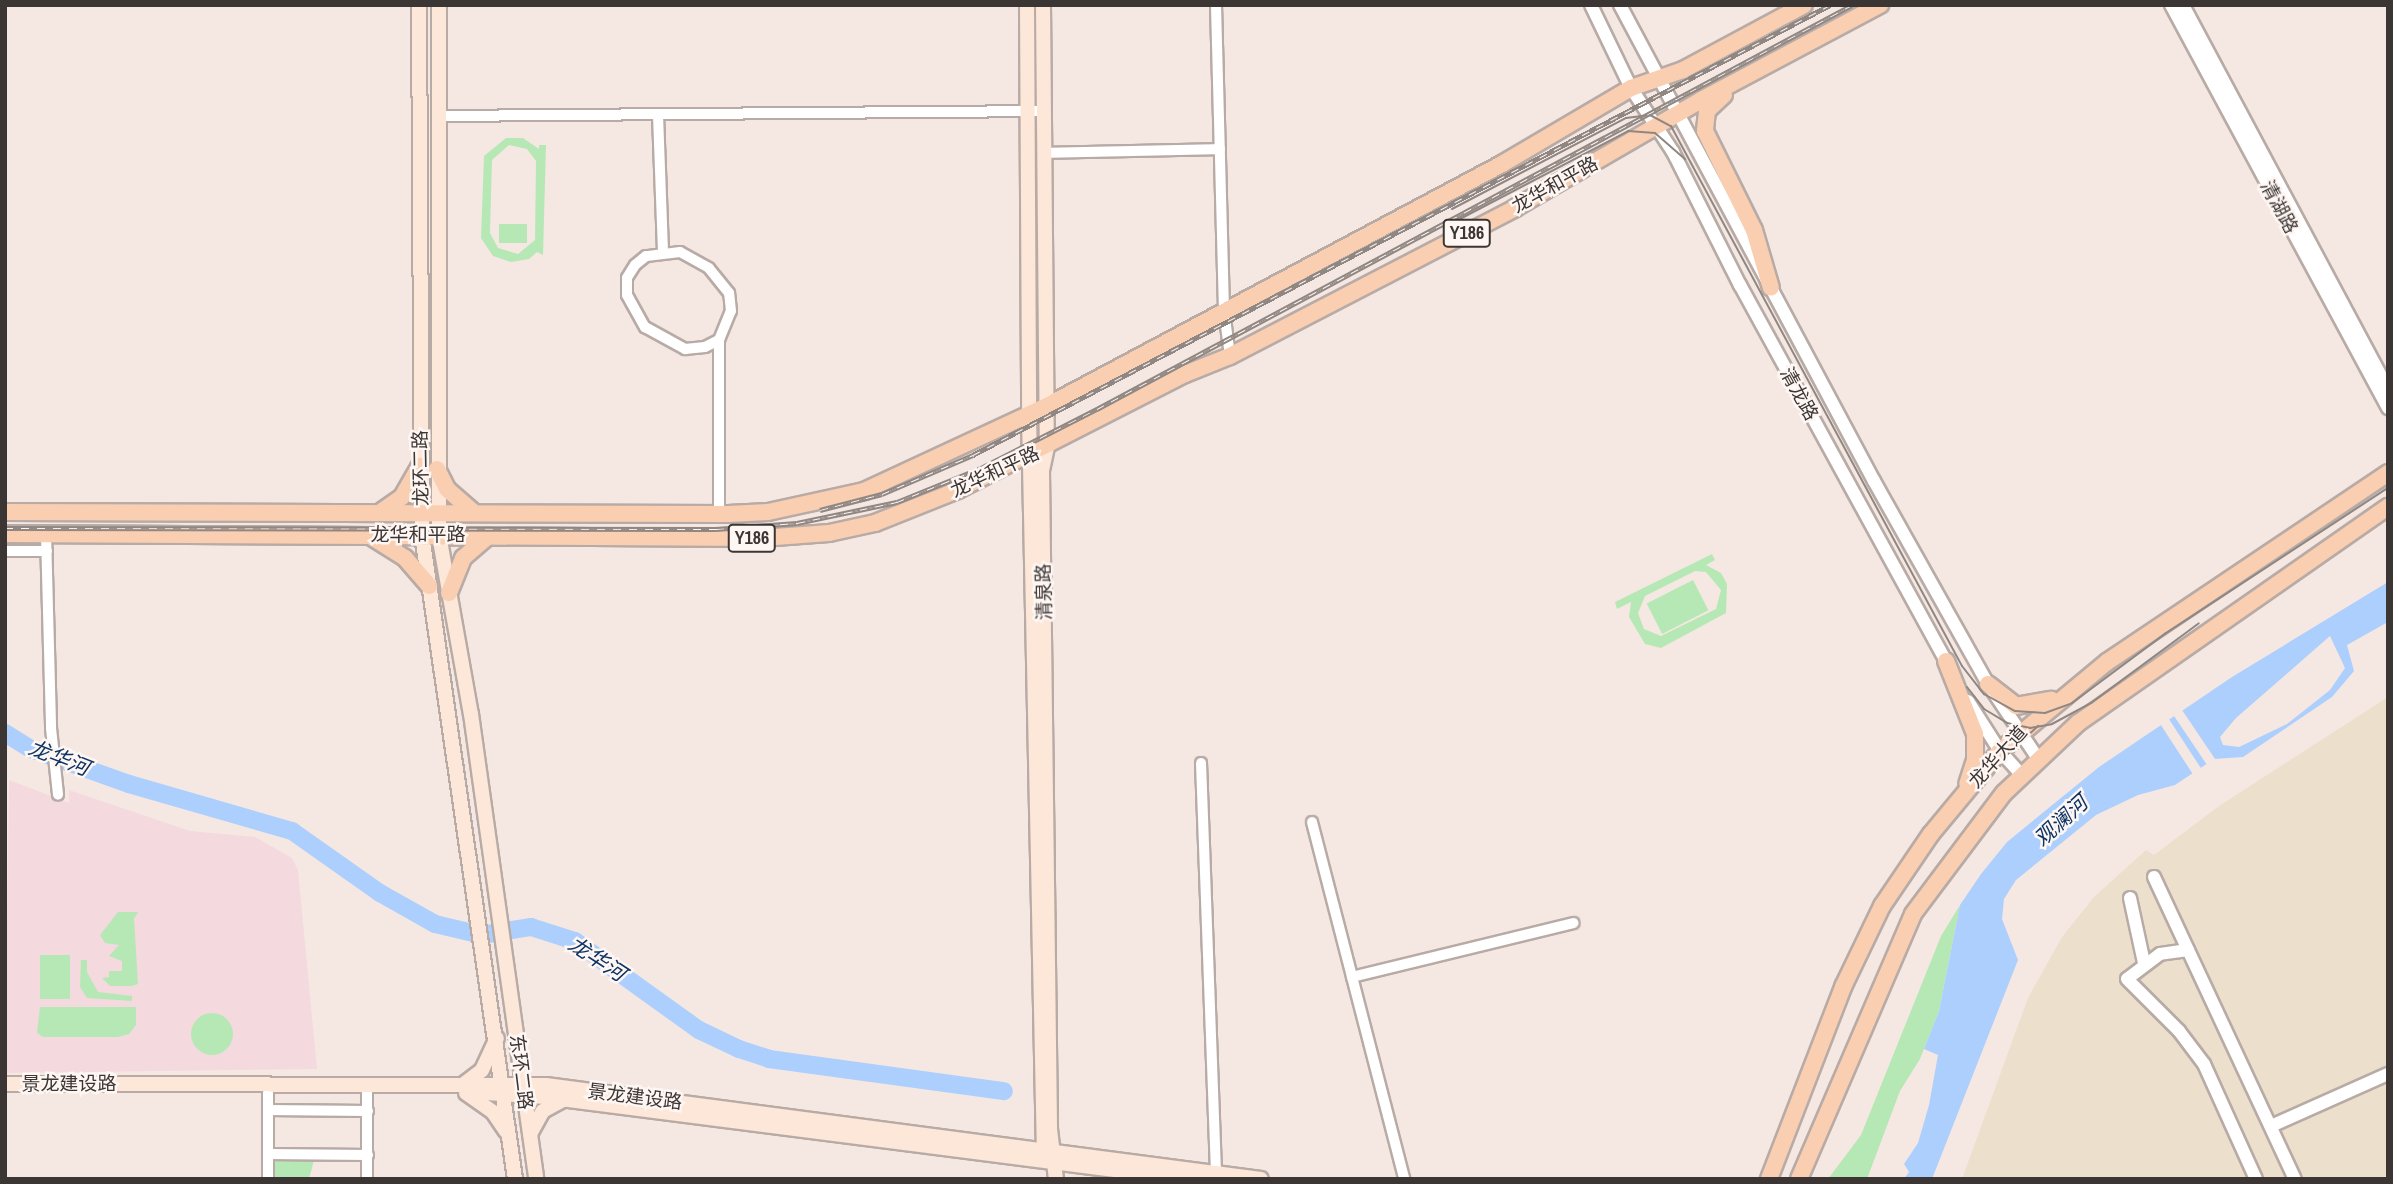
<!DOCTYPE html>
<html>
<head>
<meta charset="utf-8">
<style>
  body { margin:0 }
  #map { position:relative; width:2393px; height:1184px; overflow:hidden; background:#f5e8e2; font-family:"Archivo Narrow","Noto Sans SC",sans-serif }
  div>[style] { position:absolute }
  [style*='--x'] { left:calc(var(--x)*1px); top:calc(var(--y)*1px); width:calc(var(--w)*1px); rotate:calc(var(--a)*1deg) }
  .industrial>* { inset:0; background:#ecdfcb }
  .medical>* { inset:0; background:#f4d9de }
  .green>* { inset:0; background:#b6e8b6; transform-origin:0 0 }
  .round { border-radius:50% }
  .water>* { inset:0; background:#accffe }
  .pier>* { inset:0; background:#f5e8e2; transform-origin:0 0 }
  .river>* { height:18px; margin:-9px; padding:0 9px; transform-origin:9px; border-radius:9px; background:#accffe }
  .roads { filter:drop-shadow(2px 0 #b8aba6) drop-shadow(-2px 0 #b8aba6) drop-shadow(0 2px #b8aba6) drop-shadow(0 -2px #b8aba6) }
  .minor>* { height:10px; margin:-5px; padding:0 5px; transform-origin:5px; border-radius:5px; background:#fff }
  .tertiary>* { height:12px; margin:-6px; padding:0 6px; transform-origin:6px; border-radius:6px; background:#fff }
  .secondary>* { height:14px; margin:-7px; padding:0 7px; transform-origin:7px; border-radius:7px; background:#fce7d8 }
  .primary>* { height:16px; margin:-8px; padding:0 8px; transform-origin:8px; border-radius:8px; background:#faceb1 }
  .tram>* { height:2px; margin:-1px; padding:0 1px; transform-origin:1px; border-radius:1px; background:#908783 }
  .rail>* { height:5px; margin-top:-2.5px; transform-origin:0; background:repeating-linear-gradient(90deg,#fef6f3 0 8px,#908783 0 16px); box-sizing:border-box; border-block:2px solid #908783 }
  span { translate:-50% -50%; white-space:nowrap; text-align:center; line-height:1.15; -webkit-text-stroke:5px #fef6f3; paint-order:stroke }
  .shield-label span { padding:2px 5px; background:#fef6f3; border:2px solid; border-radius:5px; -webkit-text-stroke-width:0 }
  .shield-label { font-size:18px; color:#3b3634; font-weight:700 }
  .street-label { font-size:19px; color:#3b3634 }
  .water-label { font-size:21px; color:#0d3463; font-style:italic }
  .frame { position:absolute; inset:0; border:7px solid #3b3634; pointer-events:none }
</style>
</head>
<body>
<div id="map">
  <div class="industrial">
    <div style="clip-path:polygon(2388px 697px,2388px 1179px,1962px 1179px,2028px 998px,2062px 937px,2094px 897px,2146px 850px,2154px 855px,2219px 806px)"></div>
  </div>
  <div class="medical">
    <div style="clip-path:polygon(9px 780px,69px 803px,69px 790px,190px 831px,255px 837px,292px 858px,298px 870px,317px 1069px,5px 1073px)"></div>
  </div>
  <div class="green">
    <div style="clip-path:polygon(evenodd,506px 138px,523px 138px,539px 149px,539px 145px,546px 145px,543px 255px,537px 252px,529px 259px,511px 262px,493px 256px,481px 238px,484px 156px,506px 138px,509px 145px,527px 149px,536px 161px,535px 240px,518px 254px,498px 248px,490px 233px,492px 160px,509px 145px)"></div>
    <div style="left:499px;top:224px;width:28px;height:19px"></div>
    <div style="clip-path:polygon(evenodd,1712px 554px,1715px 560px,1706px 565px,1721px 573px,1727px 584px,1726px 613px,1661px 648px,1645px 644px,1629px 617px,1631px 602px,1617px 609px,1615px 602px,1712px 554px,1695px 571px,1706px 572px,1721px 590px,1716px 609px,1661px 636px,1644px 629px,1638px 613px,1645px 596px,1695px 571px)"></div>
    <div style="left:1693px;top:580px;width:34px;height:52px;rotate:63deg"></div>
    <div style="clip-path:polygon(1960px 905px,1939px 1011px,1920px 1059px,1900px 1091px,1867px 1179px,1828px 1179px,1861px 1135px,1941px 936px)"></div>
    <div style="clip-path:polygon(118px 912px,138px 912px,134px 919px,138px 984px,132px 986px,110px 986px,102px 978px,109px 977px,109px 971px,122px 971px,122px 961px,109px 956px,119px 945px,105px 943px,100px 935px)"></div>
    <div style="left:40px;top:955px;width:30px;height:44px"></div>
    <div style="clip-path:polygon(81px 960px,87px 960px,87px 972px,98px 992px,132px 996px,132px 1001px,87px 998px,80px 987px)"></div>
    <div style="clip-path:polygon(40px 1007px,136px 1007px,136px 1025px,129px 1034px,118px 1037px,43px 1037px,37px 1033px)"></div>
    <div class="round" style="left:191px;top:1013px;width:42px;height:42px"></div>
    <div style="clip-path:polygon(308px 1155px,314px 1160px,309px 1179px,273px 1179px,272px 1157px)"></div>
  </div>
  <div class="water">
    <div style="clip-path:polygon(evenodd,2388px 582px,2388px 622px,2347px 645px,2354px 671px,2332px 697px,2243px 757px,2214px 759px,2175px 785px,2138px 795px,2096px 815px,2016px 880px,2004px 899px,2002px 919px,2018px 960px,1932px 1179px,1904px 1179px,1909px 1172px,1904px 1164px,1918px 1143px,1929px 1105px,1938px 1055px,1924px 1049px,1939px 1011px,1960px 905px,1981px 874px,2007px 842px,2099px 767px,2232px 677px,2388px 582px,2330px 636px,2345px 668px,2330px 690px,2287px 724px,2239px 747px,2223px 745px,2220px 737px,2236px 718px,2330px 636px)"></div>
  </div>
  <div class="pier">
    <div style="left:2180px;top:707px;width:66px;height:10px;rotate:56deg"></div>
    <div style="left:2167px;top:716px;width:66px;height:10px;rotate:57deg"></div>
  </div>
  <div class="river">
    <div style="--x:5;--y:733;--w:31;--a:32"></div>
    <div style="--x:31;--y:749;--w:104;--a:19.7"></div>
    <div style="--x:129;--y:784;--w:170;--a:16.1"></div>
    <div style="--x:292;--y:831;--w:108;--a:35.2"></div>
    <div style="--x:380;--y:893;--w:63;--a:29.4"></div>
    <div style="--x:435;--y:924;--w:48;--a:13.2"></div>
    <div style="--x:482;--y:935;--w:50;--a:-9.3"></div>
    <div style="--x:531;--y:927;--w:46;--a:17.7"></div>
    <div style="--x:575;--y:941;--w:153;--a:35.7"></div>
    <div style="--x:699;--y:1030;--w:44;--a:25.4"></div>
    <div style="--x:739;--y:1049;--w:32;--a:18"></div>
    <div style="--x:769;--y:1059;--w:237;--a:7.8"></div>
  </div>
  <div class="roads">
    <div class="minor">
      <div style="--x:1216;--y:5;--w:306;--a:88.5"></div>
      <div style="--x:1224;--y:311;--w:45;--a:82.4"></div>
      <div style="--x:658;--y:115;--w:136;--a:87.9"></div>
      <div style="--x:439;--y:116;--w:604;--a:-0.47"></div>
      <div style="--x:1044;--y:153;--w:176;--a:-1.3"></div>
      <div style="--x:719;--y:514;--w:174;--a:-90"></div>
      <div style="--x:719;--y:340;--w:31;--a:-68"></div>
      <div style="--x:731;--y:311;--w:18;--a:-96"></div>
      <div style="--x:729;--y:293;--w:32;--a:-129"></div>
      <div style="--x:709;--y:268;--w:33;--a:-151"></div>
      <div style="--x:680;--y:252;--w:34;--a:173"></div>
      <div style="--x:646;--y:256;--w:14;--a:141"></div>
      <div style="--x:635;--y:265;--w:15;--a:122"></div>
      <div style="--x:627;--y:278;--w:17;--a:90"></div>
      <div style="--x:627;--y:295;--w:37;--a:61"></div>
      <div style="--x:645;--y:327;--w:46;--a:28.8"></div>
      <div style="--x:685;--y:349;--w:20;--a:-6"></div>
      <div style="--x:705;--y:347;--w:16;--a:-27"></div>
      <div style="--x:46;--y:534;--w:194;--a:88.5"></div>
      <div style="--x:51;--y:728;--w:67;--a:84"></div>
      <div style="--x:5;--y:551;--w:42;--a:0"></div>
      <div style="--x:1201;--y:763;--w:415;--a:87.9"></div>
      <div style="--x:1312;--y:822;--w:369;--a:75.5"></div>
      <div style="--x:1352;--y:977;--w:228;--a:-13.7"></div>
      <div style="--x:367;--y:1093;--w:86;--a:90"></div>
      <div style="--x:268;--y:1110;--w:100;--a:0.6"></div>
      <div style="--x:268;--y:1154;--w:100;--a:0.6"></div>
      <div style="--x:268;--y:1179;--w:86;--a:-90"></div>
    </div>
    <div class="tertiary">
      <div style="--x:1591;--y:5;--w:92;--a:64.3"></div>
      <div style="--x:1631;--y:88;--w:77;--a:56.7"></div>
      <div style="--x:1673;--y:152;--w:149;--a:63.3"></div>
      <div style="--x:1740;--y:285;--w:438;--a:61.3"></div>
      <div style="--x:1620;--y:5;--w:540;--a:61.92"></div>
      <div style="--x:1874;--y:481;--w:233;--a:60.7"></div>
      <div style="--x:1988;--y:684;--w:88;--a:56.1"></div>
      <div style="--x:2171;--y:5;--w:458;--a:61.7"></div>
      <div style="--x:2183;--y:5;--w:435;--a:61.9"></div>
      <div style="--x:1968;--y:701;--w:59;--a:57.4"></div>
      <div style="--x:2000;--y:751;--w:31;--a:48"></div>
      <div style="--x:2154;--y:877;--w:333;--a:65"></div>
      <div style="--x:2130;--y:898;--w:66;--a:77.8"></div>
      <div style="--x:2188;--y:950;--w:28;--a:172"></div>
      <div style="--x:2160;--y:954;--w:41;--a:142.9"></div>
      <div style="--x:2127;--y:979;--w:74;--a:45"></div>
      <div style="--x:2179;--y:1031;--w:41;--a:52.9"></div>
      <div style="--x:2204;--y:1064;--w:126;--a:65.7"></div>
      <div style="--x:2271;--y:1126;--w:128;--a:-24"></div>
    </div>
    <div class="secondary">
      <div style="--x:419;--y:5;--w:530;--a:89.68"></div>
      <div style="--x:422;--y:535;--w:651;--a:81.78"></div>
      <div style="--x:439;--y:5;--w:530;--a:90"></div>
      <div style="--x:439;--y:535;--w:182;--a:79.9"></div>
      <div style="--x:471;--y:714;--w:470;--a:82"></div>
      <div style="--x:1027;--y:5;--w:410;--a:89.7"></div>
      <div style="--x:1029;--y:415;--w:743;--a:88.84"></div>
      <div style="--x:1043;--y:5;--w:442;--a:89.5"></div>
      <div style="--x:1047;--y:447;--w:25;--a:102"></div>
      <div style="--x:1042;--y:471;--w:658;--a:89.3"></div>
      <div style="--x:1050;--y:1129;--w:50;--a:83.2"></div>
      <div style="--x:465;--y:1083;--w:21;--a:-37"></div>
      <div style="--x:482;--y:1070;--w:35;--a:-65"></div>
      <div style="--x:5;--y:1084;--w:541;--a:0.11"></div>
      <div style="--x:546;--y:1085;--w:721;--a:7.49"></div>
      <div style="--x:472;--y:1092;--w:73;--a:3.9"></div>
      <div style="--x:545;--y:1097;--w:645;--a:7.3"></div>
      <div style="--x:466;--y:1093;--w:33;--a:35"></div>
      <div style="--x:493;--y:1112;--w:23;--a:56"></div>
      <div style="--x:530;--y:1134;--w:26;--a:-61"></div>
      <div style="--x:543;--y:1111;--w:23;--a:-29"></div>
    </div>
    <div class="primary">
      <div style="--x:1724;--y:95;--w:23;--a:137"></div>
      <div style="--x:1707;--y:111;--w:20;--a:96"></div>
      <div style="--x:1705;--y:131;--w:110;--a:63.7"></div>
      <div style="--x:1754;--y:230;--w:60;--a:73.7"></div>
      <div style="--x:437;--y:469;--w:22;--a:63"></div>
      <div style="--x:447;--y:489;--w:35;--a:41"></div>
      <div style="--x:382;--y:511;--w:24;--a:-35"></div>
      <div style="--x:402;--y:497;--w:36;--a:-60"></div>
      <div style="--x:5;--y:512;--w:723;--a:0.16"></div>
      <div style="--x:728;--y:514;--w:40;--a:-2.9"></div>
      <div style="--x:768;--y:512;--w:98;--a:-12.3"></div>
      <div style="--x:864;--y:491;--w:200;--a:-24.9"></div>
      <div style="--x:1045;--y:407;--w:518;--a:-28"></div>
      <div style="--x:1502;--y:164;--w:150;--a:-30.5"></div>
      <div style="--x:1631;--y:88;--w:55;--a:-19.1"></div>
      <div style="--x:1683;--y:70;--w:137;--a:-28.2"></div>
      <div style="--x:5;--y:534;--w:757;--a:0.3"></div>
      <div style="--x:762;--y:538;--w:67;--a:-4.3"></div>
      <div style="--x:829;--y:533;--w:47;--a:-12.3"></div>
      <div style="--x:875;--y:523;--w:89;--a:-21.7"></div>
      <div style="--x:958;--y:490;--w:255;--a:-27.1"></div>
      <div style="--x:1185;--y:374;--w:48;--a:-21.8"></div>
      <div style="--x:1230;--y:356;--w:321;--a:-27.4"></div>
      <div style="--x:1515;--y:208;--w:215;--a:-30.1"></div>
      <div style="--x:1701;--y:100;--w:203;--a:-28"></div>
      <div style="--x:370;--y:536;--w:41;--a:32.2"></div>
      <div style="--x:405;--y:558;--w:37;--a:49"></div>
      <div style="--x:449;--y:593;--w:38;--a:-68"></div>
      <div style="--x:463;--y:558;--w:33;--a:-41"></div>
      <div style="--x:1946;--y:661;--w:79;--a:68.3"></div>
      <div style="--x:1975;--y:734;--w:26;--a:90"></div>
      <div style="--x:1975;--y:760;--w:25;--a:108"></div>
      <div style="--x:1988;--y:684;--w:36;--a:38"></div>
      <div style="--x:2016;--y:706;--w:36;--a:-10"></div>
      <div style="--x:1769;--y:1179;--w:206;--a:-68.9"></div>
      <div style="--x:1843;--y:987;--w:90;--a:-64.3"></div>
      <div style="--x:1882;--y:906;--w:87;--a:-55.8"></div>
      <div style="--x:1931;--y:834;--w:108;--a:-50.3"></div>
      <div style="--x:2000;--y:751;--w:139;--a:-39.8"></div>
      <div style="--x:2107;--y:662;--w:339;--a:-33.9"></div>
      <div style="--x:1799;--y:1179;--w:288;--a:-66.7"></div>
      <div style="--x:1913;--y:914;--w:151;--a:-53.1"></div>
      <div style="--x:2004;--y:793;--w:102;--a:-43.4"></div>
      <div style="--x:2078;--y:723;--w:378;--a:-34.9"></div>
    </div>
  </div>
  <div class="tram">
    <div style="--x:1452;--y:209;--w:196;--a:-27.6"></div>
    <div style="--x:1626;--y:118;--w:24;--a:-7"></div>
    <div style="--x:1650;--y:115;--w:24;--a:28"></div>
    <div style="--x:1671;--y:126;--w:613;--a:61.68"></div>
    <div style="--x:1962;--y:666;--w:36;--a:52"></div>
    <div style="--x:1984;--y:694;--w:35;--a:29"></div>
    <div style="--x:2015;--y:711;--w:30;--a:4"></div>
    <div style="--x:2045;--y:713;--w:29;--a:-20"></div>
    <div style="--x:2072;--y:703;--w:117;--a:-36.7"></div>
    <div style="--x:2166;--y:633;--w:265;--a:-33.2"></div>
    <div style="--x:1458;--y:220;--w:192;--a:-27.6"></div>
    <div style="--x:1628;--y:131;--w:27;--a:4"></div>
    <div style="--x:1655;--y:133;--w:40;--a:41"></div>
    <div style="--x:1967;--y:687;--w:28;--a:52"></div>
    <div style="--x:1984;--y:709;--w:27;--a:31"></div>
    <div style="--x:2007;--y:723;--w:24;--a:12"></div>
    <div style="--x:2030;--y:728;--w:22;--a:-10"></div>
    <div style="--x:2052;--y:724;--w:44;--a:-28.3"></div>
    <div style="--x:2091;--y:703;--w:134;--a:-36.5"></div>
    <div style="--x:1984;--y:776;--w:74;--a:-42.8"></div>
  </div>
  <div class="rail">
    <div style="--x:820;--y:510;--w:64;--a:-14.5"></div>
    <div style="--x:882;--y:494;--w:99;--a:-23.2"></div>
    <div style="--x:973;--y:455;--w:968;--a:-27.7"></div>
    <div style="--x:5;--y:528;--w:711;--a:0.08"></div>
    <div style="--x:716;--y:529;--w:81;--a:-4.2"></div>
    <div style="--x:797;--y:523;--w:102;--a:-11.9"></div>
    <div style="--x:897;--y:502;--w:93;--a:-22.1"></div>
    <div style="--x:983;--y:467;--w:128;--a:-27"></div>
    <div style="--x:1097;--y:409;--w:856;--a:-28.15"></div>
  </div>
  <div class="shield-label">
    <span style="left:1467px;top:233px">Y186</span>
    <span style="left:752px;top:538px">Y186</span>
  </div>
  <div class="street-label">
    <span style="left:1555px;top:185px;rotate:-29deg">龙华和平路</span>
    <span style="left:2279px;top:207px;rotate:62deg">清湖路</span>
    <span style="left:1799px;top:394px;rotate:61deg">清龙路</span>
    <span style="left:421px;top:468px;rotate:-91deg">龙环二路</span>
    <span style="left:995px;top:472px;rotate:-25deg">龙华和平路</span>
    <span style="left:418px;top:535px">龙华和平路</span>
    <span style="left:1044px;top:592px;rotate:-91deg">清泉路</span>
    <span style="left:1998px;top:757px;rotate:-48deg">龙华大道</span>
    <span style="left:521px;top:1072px;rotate:83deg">东环二路</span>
    <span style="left:69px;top:1084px">景龙建设路</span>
    <span style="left:635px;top:1097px;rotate:7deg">景龙建设路</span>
  </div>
  <div class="water-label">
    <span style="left:59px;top:758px;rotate:21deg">龙华河</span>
    <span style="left:2061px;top:821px;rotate:-42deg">观澜河</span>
    <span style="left:597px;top:959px;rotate:33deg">龙华河</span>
  </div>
  <div class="frame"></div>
</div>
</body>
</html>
